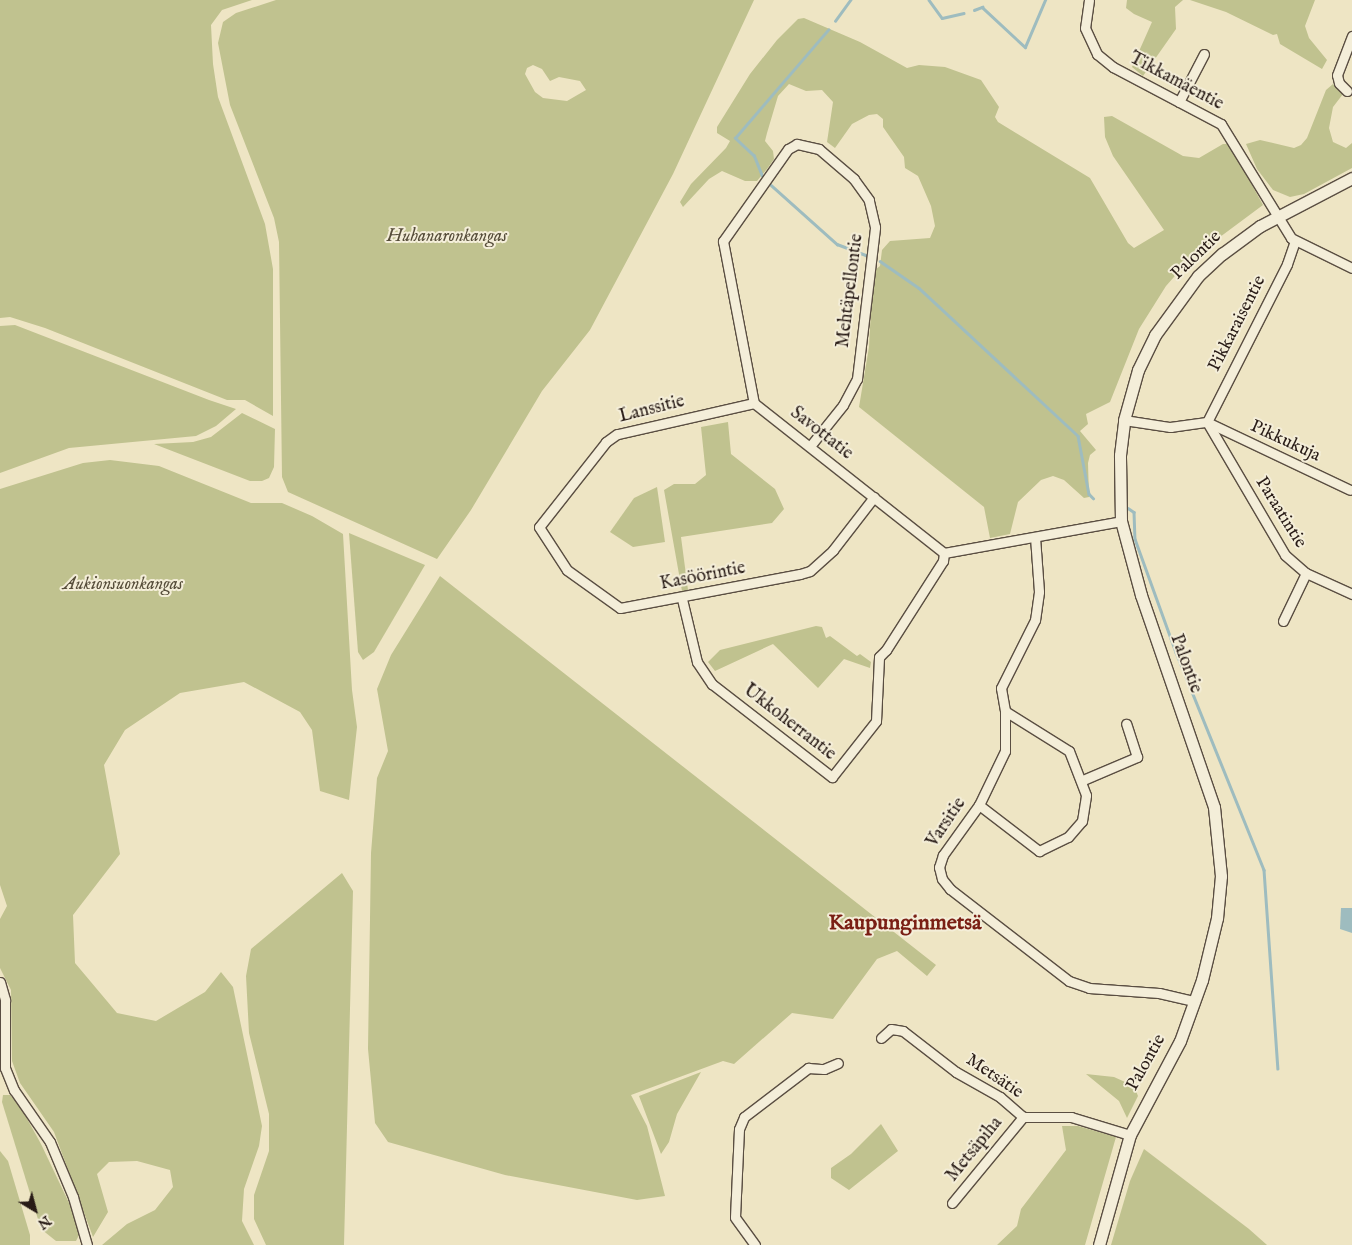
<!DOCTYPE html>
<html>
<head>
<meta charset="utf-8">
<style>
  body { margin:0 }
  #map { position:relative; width:1352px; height:1245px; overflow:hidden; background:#eee5c4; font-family:"IM FELL English",serif }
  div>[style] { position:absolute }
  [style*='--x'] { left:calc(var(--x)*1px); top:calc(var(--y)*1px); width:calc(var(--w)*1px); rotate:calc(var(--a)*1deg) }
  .green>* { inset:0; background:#c0c28f }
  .water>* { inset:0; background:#9ebcbf }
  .stream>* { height:2.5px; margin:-1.25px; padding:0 1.25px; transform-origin:1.25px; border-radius:1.25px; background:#9ebcbf }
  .roads { filter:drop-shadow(1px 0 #5a4e42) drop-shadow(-1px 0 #5a4e42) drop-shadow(0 1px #5a4e42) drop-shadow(0 -1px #5a4e42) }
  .minor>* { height:9px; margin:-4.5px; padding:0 4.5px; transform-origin:4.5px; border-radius:4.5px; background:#f4eed9 }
  .tertiary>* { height:11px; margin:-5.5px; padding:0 5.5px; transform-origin:5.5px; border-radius:5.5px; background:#f4eed9 }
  span { translate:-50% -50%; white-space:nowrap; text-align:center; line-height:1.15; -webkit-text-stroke:4px #f4eed9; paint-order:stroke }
  .street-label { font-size:18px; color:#281b16 }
  .park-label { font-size:18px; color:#564d3a; font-style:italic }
  .district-label { font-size:22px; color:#7a1f14; font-weight:700 }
  .north { position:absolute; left:10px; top:1185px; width:50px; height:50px; -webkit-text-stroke:4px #f4eed9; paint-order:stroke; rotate:143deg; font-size:14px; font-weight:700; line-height:20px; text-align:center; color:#281b16 }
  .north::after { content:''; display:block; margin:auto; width:18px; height:22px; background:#281b16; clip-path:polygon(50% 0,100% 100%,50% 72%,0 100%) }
</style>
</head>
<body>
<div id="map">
  <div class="green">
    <div style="clip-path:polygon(0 0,252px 0,222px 10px,211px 25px,213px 64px,218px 97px,265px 224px,273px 269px,273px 416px,245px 400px,227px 400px,45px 328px,10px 317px,0 318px)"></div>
    <div style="clip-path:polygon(evenodd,276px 0,754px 0,673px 174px,590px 330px,542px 391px,471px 510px,437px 559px,288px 492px,282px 477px,279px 242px,274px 218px,230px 105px,218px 43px,223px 22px,236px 13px,276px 0,533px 65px,542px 69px,550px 81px,559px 77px,580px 81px,586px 90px,567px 101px,543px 98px,535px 92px,525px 74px,527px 68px,533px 65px)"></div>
    <div style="clip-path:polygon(1127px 0,1183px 0,1175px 7px,1176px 29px,1143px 76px,1132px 67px,1152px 22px,1134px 14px,1126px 8px)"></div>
    <div style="clip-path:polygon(1190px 0,1315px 0,1305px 26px,1309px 38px,1327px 60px,1322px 69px,1280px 44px,1277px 34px,1273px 35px,1226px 12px)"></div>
    <div style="clip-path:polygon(804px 18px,860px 42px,907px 68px,919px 65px,945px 67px,981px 80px,999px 107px,995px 117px,998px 122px,1090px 178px,1128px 243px,1134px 248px,1164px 230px,1113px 156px,1105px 137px,1104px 117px,1112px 116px,1183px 156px,1199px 158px,1223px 144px,1228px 144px,1240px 163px,1263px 205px,1189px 260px,1166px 286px,1139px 329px,1110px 402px,1086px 414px,1088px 424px,1080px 431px,1096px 450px,1090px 455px,1088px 463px,1089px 497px,1084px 498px,1064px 480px,1053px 476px,1041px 480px,1018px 502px,1010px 534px,990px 538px,984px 507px,859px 407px,869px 347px,872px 290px,875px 270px,880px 266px,882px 250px,890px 241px,930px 238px,935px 226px,931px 206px,918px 176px,905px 168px,904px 157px,883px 127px,883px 119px,877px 114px,869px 115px,852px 124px,835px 148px,827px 142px,833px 102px,822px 90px,806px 91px,789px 84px,778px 96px,767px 133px,765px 141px,773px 151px,774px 159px,767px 169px,757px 181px,745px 181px,722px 171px,709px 179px,683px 207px,680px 202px,691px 184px,726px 148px,730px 141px,717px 133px,717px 127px,750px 74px,777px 40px,798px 19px)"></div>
    <div style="clip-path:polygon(1333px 84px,1343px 94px,1333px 107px,1329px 128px,1333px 142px,1346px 148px,1352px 143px,1352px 168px,1304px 194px,1290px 197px,1273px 190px,1257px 169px,1246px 144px,1260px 140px,1294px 148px,1301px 145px,1307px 138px,1326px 90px)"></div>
    <div style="clip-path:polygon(15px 325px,209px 400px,236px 409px,216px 426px,196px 436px,69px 448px,0 473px,0 326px)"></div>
    <div style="clip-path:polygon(242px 413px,275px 429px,274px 467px,269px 478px,262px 481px,250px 481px,154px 444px,193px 442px,211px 437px)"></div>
    <div style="clip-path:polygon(728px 422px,731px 454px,775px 489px,784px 509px,772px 523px,681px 537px,688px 590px,682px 591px,664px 490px,674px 484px,695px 484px,706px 475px,701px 427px)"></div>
    <div style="clip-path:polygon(110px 460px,159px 466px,251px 503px,282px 503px,312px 516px,343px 534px,352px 690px,357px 727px,349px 800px,320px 791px,312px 730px,300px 712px,244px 682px,180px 693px,125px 730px,104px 765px,120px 854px,73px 915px,75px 963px,117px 1013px,156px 1021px,205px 992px,221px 972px,233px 987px,262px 1126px,259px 1146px,244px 1189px,242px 1221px,254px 1245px,102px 1245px,127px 1224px,155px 1210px,173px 1187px,170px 1170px,137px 1161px,109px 1162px,97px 1174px,108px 1212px,93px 1237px,54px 1132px,20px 1083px,12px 1061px,11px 990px,0 968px,0 919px,7px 906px,0 885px,0 489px,83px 463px)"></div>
    <div style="clip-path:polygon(657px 487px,665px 542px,633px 547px,610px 532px,634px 498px)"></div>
    <div style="clip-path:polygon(349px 533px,425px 565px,374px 652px,363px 660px,358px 652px)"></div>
    <div style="clip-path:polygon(440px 576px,936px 965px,927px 976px,897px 951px,877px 959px,833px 1019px,792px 1013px,734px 1064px,723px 1061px,631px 1095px,647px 1126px,665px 1196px,637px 1200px,505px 1175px,388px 1142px,375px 1123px,368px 1049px,371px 853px,377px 778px,388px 751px,377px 689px,391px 655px)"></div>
    <div style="clip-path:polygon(816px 626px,822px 627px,826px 638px,830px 636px,857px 656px,860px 654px,871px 662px,870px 668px,844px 659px,818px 688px,773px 644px,715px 671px,708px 662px,720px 650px)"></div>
    <div style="clip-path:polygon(342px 873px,353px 891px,344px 1245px,266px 1245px,254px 1219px,254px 1195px,269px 1151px,269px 1114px,249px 1033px,246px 976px,251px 949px)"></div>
    <div style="clip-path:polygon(701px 1072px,677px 1114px,669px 1142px,661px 1154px,639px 1096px)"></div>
    <div style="clip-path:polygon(1086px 1074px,1114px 1077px,1134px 1086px,1138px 1096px,1127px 1118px,1119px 1101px)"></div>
    <div style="clip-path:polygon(3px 1095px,10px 1095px,19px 1104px,41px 1144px,70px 1205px,79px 1235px,76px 1241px,56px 1241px,41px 1229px,2px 1102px)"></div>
    <div style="clip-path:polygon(881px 1124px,898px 1151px,849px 1190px,831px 1178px,831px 1168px,851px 1154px)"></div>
    <div style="clip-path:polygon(1062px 1126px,1078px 1126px,1116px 1137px,1085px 1245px,997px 1245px,1017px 1226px,1021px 1209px,1066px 1150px)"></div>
    <div style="clip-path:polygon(1144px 1149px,1249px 1229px,1267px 1245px,1111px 1245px,1130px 1181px)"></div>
    <div style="clip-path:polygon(0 1151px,8px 1161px,30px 1235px,30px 1245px,0 1245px)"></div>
  </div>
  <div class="water">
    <div style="clip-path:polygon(1341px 908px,1352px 908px,1352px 933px,1340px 929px)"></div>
  </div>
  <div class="stream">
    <div style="--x:929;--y:0;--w:22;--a:54"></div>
    <div style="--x:942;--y:18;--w:22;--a:-13"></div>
    <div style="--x:974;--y:10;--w:9;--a:-21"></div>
    <div style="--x:982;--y:7;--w:59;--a:42.9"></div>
    <div style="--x:1025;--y:47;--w:51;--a:-66.9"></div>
    <div style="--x:835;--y:21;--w:26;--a:-54"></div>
    <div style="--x:762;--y:176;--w:22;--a:-112"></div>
    <div style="--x:754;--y:156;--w:26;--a:-137"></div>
    <div style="--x:735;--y:138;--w:143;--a:-49.3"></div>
    <div style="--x:771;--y:185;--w:89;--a:41.8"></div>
    <div style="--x:837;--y:244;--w:33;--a:21"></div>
    <div style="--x:880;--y:261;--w:47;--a:34.7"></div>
    <div style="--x:919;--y:288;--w:217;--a:42.9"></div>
    <div style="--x:1078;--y:436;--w:59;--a:79.3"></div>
    <div style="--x:1089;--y:494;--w:6;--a:45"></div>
    <div style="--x:1128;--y:508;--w:7;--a:34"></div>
    <div style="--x:1134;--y:512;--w:27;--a:88"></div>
    <div style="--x:1135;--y:539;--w:120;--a:70.1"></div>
    <div style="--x:1176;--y:652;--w:235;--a:68"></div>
    <div style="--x:1264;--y:870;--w:199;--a:86"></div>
  </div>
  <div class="roads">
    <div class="minor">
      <div style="--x:1089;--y:0;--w:28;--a:98"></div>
      <div style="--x:1085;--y:28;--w:29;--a:65"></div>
      <div style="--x:1097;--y:54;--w:21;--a:39"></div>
      <div style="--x:1113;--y:67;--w:122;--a:27.8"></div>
      <div style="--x:1221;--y:124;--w:134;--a:58.4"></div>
      <div style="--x:1291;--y:238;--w:68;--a:26.2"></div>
      <div style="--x:1347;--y:91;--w:11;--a:-135"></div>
      <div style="--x:1339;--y:83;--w:8;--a:-104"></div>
      <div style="--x:1337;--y:75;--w:42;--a:-69"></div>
      <div style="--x:1179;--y:102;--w:54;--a:-62.5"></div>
      <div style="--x:754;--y:403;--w:140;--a:167.2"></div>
      <div style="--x:617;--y:434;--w:14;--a:144"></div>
      <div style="--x:606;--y:442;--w:108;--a:128.2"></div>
      <div style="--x:539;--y:527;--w:51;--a:56.9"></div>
      <div style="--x:567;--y:570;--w:65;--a:35.6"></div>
      <div style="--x:620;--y:608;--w:183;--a:-10.7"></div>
      <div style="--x:800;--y:574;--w:10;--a:-17"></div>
      <div style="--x:810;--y:571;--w:31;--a:-42"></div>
      <div style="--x:833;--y:550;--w:67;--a:-52.3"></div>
      <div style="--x:1124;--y:420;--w:47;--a:8.7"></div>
      <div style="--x:1170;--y:427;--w:37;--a:-8"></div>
      <div style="--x:1207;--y:422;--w:154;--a:59.6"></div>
      <div style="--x:1285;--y:555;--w:28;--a:41"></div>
      <div style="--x:1306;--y:573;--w:51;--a:24.5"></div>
      <div style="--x:1207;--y:422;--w:177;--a:-63.1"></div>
      <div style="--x:1287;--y:264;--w:24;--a:-71"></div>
      <div style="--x:1207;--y:422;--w:158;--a:25.4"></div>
      <div style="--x:811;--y:445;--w:51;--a:-51.3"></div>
      <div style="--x:843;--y:405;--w:30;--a:-62"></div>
      <div style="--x:857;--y:379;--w:153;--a:-83.2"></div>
      <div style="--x:875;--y:227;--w:28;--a:-103"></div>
      <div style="--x:869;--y:200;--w:26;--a:-126"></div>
      <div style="--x:854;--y:179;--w:46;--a:-139.4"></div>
      <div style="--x:819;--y:149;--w:23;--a:-167"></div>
      <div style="--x:797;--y:144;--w:10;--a:151"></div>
      <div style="--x:788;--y:149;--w:113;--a:125.2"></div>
      <div style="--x:723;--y:241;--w:165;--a:79.2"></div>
      <div style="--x:754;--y:403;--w:242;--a:38.3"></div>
      <div style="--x:944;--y:553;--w:180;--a:-10.2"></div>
      <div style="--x:1035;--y:537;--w:55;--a:85.8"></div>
      <div style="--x:1039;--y:592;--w:28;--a:98"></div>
      <div style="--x:1035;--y:620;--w:76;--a:116.6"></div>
      <div style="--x:1001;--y:688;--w:23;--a:80"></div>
      <div style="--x:1005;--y:711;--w:40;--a:90"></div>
      <div style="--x:1005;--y:751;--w:60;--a:115.7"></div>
      <div style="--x:979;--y:805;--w:62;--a:125.8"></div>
      <div style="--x:943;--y:855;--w:13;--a:108"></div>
      <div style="--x:939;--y:867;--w:12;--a:76"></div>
      <div style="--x:942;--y:879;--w:13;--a:51"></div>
      <div style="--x:950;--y:889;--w:150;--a:37.7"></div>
      <div style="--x:1069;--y:981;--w:21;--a:19"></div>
      <div style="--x:1089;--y:988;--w:70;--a:4.1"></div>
      <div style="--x:1159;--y:993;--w:37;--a:13"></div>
      <div style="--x:682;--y:599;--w:65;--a:76.6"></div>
      <div style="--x:697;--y:662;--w:27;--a:56"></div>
      <div style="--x:712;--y:684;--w:152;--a:37.8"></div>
      <div style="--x:832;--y:777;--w:71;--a:-51.8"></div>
      <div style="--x:876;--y:721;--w:64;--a:-87.3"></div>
      <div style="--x:879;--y:657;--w:10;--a:-45"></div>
      <div style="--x:886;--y:650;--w:106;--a:-57.4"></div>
      <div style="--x:943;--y:561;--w:8;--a:-83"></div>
      <div style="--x:1283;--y:621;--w:53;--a:-64.4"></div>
      <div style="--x:1083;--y:780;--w:59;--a:-23.1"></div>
      <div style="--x:1137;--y:757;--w:35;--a:-108"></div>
      <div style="--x:979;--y:805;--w:76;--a:37.5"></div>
      <div style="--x:1039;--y:851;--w:32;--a:-26"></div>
      <div style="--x:1068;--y:837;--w:21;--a:-49"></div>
      <div style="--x:1082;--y:821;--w:26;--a:-81"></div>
      <div style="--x:1086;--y:795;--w:47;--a:-111.1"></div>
      <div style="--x:1069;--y:751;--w:75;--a:-148"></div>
      <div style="--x:0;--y:982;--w:19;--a:74"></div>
      <div style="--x:5;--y:1000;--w:68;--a:90"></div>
      <div style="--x:5;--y:1068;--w:24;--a:68"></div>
      <div style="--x:14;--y:1090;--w:63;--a:55.3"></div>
      <div style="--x:50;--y:1142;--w:60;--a:67.3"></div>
      <div style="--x:73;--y:1197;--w:50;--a:73.7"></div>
      <div style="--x:881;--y:1038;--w:13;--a:-42"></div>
      <div style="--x:891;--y:1029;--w:12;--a:9"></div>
      <div style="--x:903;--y:1031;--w:67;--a:37.7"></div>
      <div style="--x:956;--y:1072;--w:51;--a:29.6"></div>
      <div style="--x:1000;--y:1097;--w:30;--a:41"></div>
      <div style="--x:1023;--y:1117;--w:48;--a:0"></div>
      <div style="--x:1071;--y:1117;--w:62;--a:17"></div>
      <div style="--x:952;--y:1203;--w:112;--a:-50.5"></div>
      <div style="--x:755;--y:1245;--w:34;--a:-126"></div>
      <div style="--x:735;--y:1217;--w:88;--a:-87.4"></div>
      <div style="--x:739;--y:1129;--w:13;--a:-67"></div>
      <div style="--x:744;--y:1117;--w:81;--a:-37.4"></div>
      <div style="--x:808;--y:1068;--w:16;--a:4"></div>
      <div style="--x:824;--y:1069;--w:15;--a:-23"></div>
    </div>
    <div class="tertiary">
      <div style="--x:1099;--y:1245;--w:114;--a:-74.3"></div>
      <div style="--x:1130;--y:1135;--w:106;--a:-62"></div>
      <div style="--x:1180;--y:1041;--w:65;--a:-70.2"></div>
      <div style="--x:1202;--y:980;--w:64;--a:-76.4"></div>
      <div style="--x:1217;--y:918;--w:42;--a:-84.6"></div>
      <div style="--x:1221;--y:876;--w:69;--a:-95.8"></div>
      <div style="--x:1214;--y:807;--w:224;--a:-109"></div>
      <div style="--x:1141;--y:595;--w:77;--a:-105.1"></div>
      <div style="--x:1121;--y:521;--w:66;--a:-90.9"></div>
      <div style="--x:1120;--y:455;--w:35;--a:-83"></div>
      <div style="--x:1124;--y:420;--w:52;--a:-74.4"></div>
      <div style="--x:1138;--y:370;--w:39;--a:-64"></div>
      <div style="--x:1155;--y:335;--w:73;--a:-53.9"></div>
      <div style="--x:1198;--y:276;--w:33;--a:-43"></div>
      <div style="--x:1222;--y:254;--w:47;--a:-36.4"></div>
      <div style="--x:1260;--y:226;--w:104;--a:-27.6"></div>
    </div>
  </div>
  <div class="street-label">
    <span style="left:1176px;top:82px;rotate:28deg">Tikkamäentie</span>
    <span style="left:1197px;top:256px;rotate:-44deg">Palontie</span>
    <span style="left:851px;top:291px;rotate:-83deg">Mehtäpellontie</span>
    <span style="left:1238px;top:324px;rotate:-63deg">Pikkaraisentie</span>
    <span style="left:652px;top:410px;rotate:-14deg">Lanssitie</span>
    <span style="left:821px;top:434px;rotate:38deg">Savottatie</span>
    <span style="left:1285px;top:442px;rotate:25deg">Pikkukuja</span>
    <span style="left:1280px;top:513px;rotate:58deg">Paraatintie</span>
    <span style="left:703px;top:577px;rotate:-11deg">Kasöörintie</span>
    <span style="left:1185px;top:664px;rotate:70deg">Palontie</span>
    <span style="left:789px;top:723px;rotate:38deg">Ukkoherrantie</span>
    <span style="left:947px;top:823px;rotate:-56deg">Varsitie</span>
    <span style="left:1147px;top:1063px;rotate:-61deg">Palontie</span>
    <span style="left:994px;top:1077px;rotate:34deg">Metsätie</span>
    <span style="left:975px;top:1150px;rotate:-51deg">Metsäpiha</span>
  </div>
  <div class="park-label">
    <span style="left:447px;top:237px">Huhanaronkangas</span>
    <span style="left:123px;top:585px">Aukionsuonkangas</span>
  </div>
  <div class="district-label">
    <span style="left:905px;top:924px">Kaupunginmetsä</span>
  </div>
  <div class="north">N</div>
</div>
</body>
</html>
